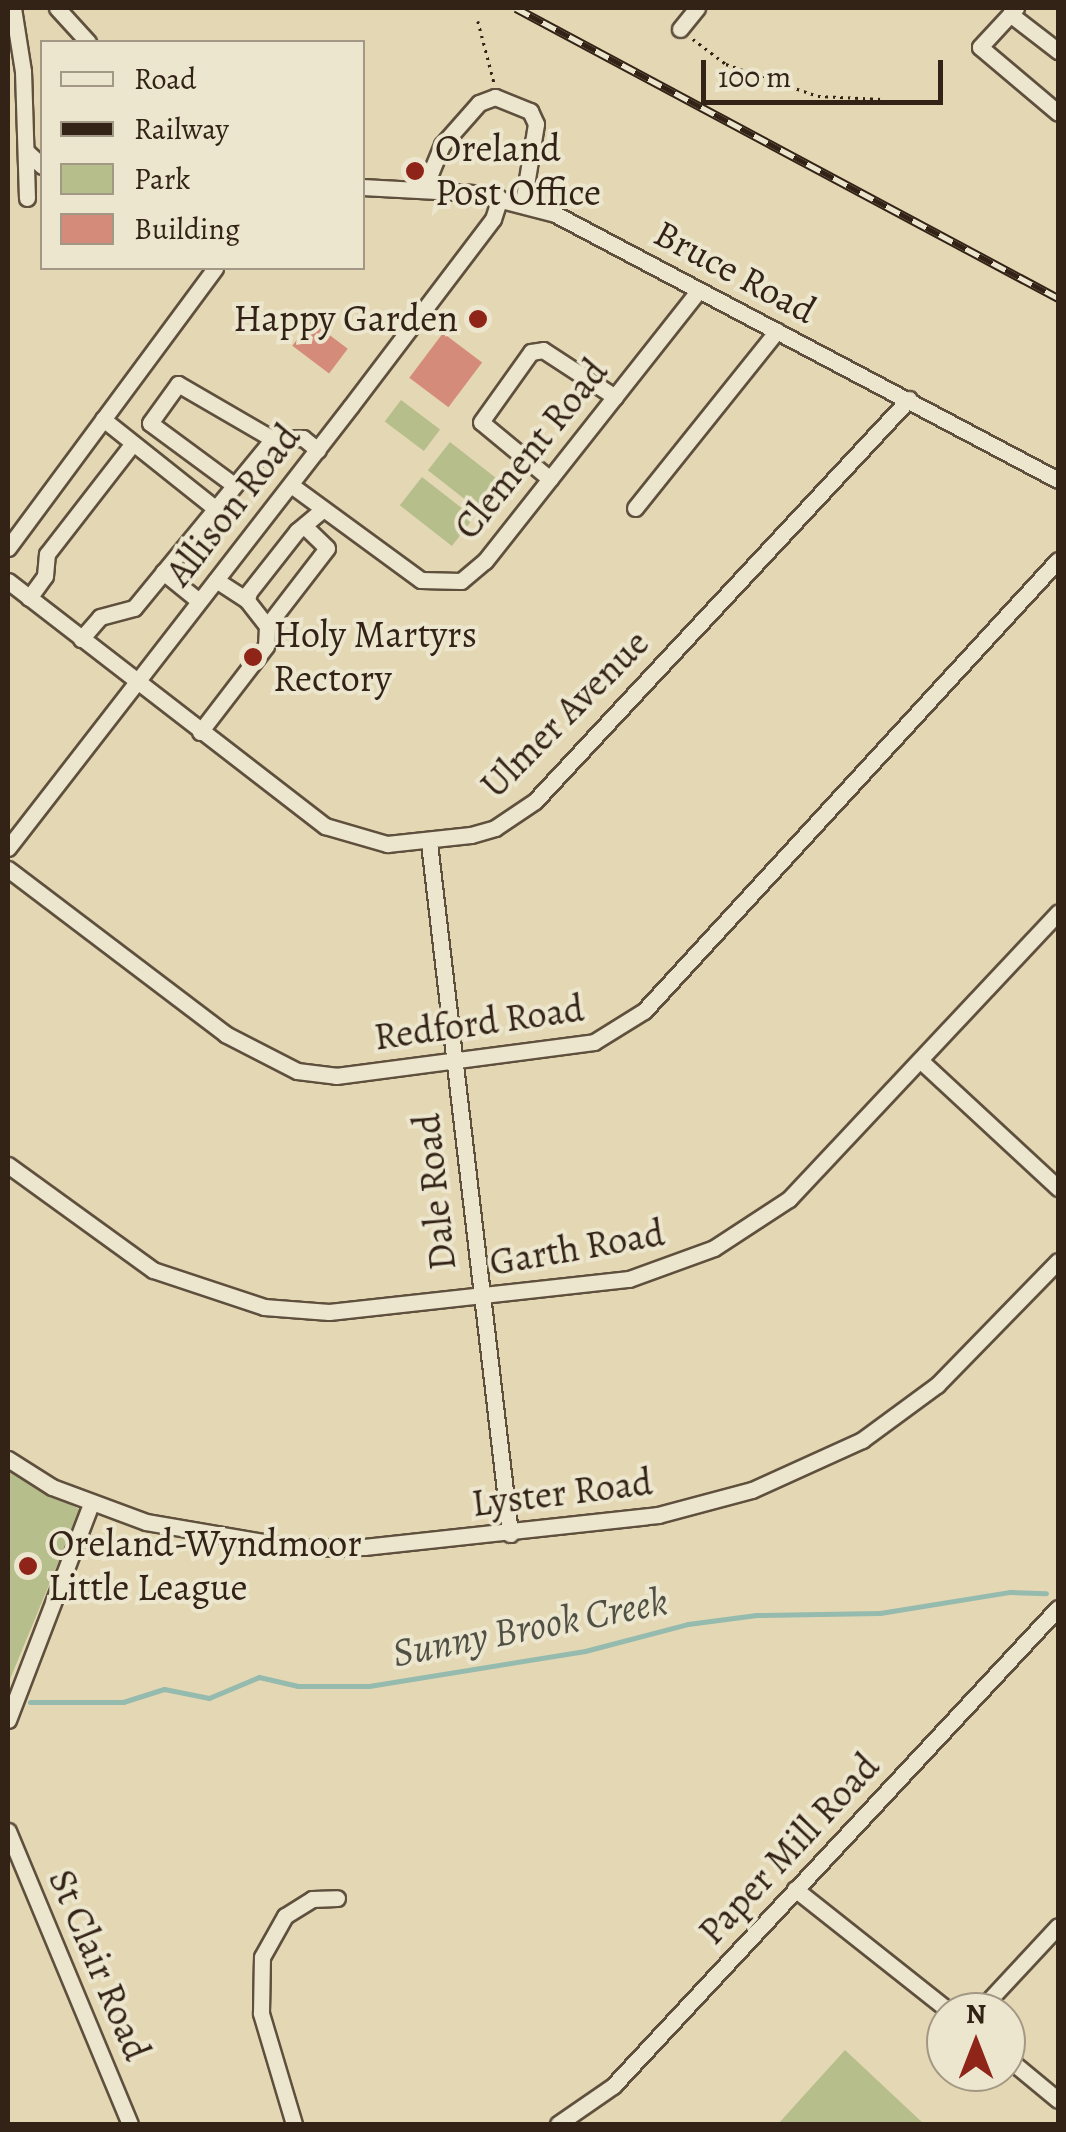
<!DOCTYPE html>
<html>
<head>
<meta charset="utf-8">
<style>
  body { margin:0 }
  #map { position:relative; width:1066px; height:2132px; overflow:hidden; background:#e4d8b4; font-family:Alegreya,serif }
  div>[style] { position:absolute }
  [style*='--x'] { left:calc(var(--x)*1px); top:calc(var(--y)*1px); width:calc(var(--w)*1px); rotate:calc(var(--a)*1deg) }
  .green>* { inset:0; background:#b6be8c; transform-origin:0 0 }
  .stream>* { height:5px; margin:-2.5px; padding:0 2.5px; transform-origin:2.5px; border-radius:2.5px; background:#95baae }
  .building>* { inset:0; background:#d58b7a; transform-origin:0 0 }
  .path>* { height:2.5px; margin-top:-1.25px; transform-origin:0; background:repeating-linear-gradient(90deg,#332317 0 2.5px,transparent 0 7.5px) }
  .roads { filter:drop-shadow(2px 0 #5f503e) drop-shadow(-2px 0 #5f503e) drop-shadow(0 2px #5f503e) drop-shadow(0 -2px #5f503e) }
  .minor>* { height:15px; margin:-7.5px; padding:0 7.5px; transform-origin:7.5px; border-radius:7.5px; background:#ede6ce }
  .rail>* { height:9px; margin-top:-4.5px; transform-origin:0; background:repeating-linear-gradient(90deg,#ede6ce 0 15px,#332317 0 30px); box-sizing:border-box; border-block:2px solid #332317 }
  .dots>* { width:28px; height:28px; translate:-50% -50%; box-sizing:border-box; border:5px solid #ede6ce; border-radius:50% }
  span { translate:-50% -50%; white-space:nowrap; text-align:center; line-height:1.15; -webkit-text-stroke:8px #ede6ce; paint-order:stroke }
  .poi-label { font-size:38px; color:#332317 }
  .left { translate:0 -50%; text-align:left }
  .right { translate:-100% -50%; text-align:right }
  .street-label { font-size:38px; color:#332317 }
  .water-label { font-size:40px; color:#505044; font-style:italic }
  .frame { position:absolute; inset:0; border:10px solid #332317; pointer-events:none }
  .legend { position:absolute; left:40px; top:40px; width:325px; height:230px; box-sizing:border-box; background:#ede6ce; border:2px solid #a39885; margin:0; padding:12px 18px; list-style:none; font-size:30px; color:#332317 }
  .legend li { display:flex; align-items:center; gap:20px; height:50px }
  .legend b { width:50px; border:2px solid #a39885 }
  .north { position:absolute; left:926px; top:1992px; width:100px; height:100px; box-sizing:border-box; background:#ede6ce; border:2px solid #a39885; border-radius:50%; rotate:0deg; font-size:28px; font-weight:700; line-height:40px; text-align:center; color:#332317 }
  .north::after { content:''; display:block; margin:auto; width:35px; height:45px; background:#8f2418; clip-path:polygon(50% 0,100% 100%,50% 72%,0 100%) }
  .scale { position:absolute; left:701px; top:60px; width:242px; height:45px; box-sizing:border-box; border:5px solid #332317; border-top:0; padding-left:12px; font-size:30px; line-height:35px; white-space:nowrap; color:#332317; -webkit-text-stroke:8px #ede6ce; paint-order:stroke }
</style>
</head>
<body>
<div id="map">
  <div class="green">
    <div style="left:401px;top:400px;width:49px;height:27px;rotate:37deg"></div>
    <div style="left:450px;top:442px;width:66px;height:36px;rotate:38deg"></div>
    <div style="left:422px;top:477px;width:66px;height:36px;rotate:38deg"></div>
    <div style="clip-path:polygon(8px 1466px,80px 1510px,8px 1684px)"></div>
    <div style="clip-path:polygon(845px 2050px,924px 2124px,778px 2124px)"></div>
  </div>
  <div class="stream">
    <div style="--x:30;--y:1702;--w:93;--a:0"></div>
    <div style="--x:123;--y:1702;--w:43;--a:-17.6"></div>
    <div style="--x:164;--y:1689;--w:46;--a:11.3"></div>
    <div style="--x:209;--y:1698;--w:54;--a:-22.8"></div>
    <div style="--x:259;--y:1677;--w:40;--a:13"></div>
    <div style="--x:298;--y:1686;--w:71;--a:0"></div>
    <div style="--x:369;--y:1686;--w:219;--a:-9.2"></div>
    <div style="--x:585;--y:1651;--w:106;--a:-14.7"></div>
    <div style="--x:688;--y:1624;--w:69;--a:-7.5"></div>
    <div style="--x:756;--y:1615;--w:124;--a:-0.9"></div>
    <div style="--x:880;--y:1613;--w:132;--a:-9.2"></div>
    <div style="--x:1010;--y:1592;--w:36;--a:2"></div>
  </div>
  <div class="building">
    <div style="left:311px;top:321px;width:46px;height:31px;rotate:37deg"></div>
    <div style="left:443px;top:333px;width:49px;height:56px;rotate:37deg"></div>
  </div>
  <div class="path">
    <div style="--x:478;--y:21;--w:63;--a:75.3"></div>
    <div style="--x:693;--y:39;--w:41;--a:37.1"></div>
    <div style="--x:726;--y:64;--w:97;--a:19.2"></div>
    <div style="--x:818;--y:96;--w:64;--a:2.7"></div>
  </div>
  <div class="roads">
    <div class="minor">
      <div style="--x:13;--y:8;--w:64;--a:81"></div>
      <div style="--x:23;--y:71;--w:127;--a:88.2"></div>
      <div style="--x:57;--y:8;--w:46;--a:47.6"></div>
      <div style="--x:1016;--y:8;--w:53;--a:132.7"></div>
      <div style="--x:980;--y:47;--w:102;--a:40.2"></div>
      <div style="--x:1010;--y:14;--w:61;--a:37.6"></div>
      <div style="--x:680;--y:29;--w:27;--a:-51"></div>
      <div style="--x:26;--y:151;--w:22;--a:43"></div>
      <div style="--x:362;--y:187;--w:112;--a:3.1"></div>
      <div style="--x:474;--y:193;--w:84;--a:14.5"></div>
      <div style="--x:555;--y:214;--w:569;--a:27.87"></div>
      <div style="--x:424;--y:189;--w:48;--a:-67.8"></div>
      <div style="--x:442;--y:145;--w:56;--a:-48.6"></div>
      <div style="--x:479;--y:103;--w:17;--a:-21"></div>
      <div style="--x:495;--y:97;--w:38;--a:22"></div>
      <div style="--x:530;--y:111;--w:14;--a:65"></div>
      <div style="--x:536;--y:124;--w:80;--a:99.3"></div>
      <div style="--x:103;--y:419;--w:143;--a:38.5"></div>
      <div style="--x:550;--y:479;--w:89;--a:-140.4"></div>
      <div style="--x:481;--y:422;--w:86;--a:-54.5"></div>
      <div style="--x:531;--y:352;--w:12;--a:-9"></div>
      <div style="--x:543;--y:350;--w:86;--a:33.1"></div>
      <div style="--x:234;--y:485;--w:104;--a:-143.6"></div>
      <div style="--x:150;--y:423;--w:48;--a:-54.3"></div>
      <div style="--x:178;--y:384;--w:110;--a:30.1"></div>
      <div style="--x:291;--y:485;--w:161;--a:36.2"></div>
      <div style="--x:421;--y:580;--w:40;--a:1.4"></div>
      <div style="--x:461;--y:581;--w:31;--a:-40"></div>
      <div style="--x:485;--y:561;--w:345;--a:-51.7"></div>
      <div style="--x:635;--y:508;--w:227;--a:-51.3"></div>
      <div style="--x:8;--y:548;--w:348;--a:-53.5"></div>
      <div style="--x:163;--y:572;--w:46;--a:38.9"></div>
      <div style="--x:216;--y:580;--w:37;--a:33"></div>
      <div style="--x:8;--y:581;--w:401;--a:37.7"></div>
      <div style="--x:325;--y:826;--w:65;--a:16.2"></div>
      <div style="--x:387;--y:844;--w:84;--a:-6.1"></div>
      <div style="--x:471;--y:835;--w:25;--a:-16"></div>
      <div style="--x:495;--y:828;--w:48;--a:-34"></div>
      <div style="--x:535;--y:801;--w:549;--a:-47.07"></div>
      <div style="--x:29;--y:598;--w:27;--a:-54"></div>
      <div style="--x:45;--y:576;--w:22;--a:-85"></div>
      <div style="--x:47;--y:554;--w:140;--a:-52.2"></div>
      <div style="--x:267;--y:626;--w:98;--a:-52.4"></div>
      <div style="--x:327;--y:548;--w:30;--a:-136"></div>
      <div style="--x:81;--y:639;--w:29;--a:-49"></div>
      <div style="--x:100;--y:617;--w:35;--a:-15"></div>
      <div style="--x:134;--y:608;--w:219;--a:-50.6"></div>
      <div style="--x:273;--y:439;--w:30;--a:-2"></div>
      <div style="--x:303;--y:438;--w:19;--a:39"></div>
      <div style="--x:200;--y:732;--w:108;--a:-52.5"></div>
      <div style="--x:266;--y:646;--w:20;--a:-87"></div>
      <div style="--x:267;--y:626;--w:33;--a:-128"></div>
      <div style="--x:247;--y:600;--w:8;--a:-76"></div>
      <div style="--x:249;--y:592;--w:78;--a:-51.8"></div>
      <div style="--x:297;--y:531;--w:34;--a:-40"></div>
      <div style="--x:429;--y:843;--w:696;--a:83.31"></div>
      <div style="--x:8;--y:848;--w:559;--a:-52.19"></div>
      <div style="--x:351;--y:406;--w:235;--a:-52.8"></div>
      <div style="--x:493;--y:219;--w:22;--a:-72"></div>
      <div style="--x:8;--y:869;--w:273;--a:37.2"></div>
      <div style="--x:225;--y:1034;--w:81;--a:27.2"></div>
      <div style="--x:297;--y:1071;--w:39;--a:7"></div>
      <div style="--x:336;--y:1076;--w:260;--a:-7.5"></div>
      <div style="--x:594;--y:1042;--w:59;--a:-31.8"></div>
      <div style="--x:644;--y:1011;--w:612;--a:-47.45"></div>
      <div style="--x:921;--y:1061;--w:187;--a:42.8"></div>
      <div style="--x:8;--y:1165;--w:179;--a:35.9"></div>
      <div style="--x:153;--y:1270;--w:117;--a:18.4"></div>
      <div style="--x:264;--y:1307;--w:65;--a:4.4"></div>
      <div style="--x:329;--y:1312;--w:302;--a:-6.3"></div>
      <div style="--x:629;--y:1279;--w:90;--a:-20"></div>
      <div style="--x:714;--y:1248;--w:90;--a:-33.2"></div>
      <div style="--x:789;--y:1199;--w:393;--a:-46.8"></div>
      <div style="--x:8;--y:1459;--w:52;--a:32.5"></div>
      <div style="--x:52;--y:1487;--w:100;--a:20.4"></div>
      <div style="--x:146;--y:1522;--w:154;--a:9.7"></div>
      <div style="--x:298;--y:1548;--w:66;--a:-0.9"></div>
      <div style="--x:364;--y:1547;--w:296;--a:-6.2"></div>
      <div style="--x:658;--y:1515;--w:97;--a:-14.9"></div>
      <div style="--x:752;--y:1490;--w:121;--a:-24.4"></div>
      <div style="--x:862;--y:1440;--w:93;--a:-36.3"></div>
      <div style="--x:937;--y:1385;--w:173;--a:-45.7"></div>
      <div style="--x:8;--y:1720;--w:231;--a:-69"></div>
      <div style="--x:8;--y:1831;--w:317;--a:67.4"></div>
      <div style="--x:795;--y:1889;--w:198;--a:38.4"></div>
      <div style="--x:978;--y:2012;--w:117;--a:-47.1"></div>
      <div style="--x:1006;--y:2057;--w:67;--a:39.6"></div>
      <div style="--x:294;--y:2124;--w:116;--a:-106.6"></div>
      <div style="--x:261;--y:2013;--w:56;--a:-89"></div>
      <div style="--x:262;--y:1957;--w:47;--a:-60.7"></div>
      <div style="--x:285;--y:1916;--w:32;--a:-32"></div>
      <div style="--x:312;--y:1899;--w:25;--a:-2"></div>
      <div style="--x:558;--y:2124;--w:67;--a:-34.6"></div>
      <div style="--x:613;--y:2086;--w:653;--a:-47.05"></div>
    </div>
  </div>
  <div class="rail">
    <div style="--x:516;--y:8;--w:615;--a:28.15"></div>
  </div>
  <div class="dots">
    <div style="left:415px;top:171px;background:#8f2418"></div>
    <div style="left:478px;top:319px;background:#8f2418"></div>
    <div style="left:253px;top:657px;background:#8f2418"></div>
    <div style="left:28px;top:1566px;background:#8f2418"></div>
  </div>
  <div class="poi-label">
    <span class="left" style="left:435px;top:171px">Oreland<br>Post Office</span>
    <span class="right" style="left:458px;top:319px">Happy Garden</span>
    <span class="left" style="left:273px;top:657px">Holy Martyrs<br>Rectory</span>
    <span class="left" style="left:48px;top:1566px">Oreland-Wyndmoor<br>Little League</span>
  </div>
  <div class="street-label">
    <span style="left:735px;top:272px;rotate:28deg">Bruce Road</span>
    <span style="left:531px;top:449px;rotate:-51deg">Clement Road</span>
    <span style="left:233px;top:505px;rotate:-52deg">Allison Road</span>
    <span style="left:565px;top:714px;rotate:-45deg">Ulmer Avenue</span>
    <span style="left:479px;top:1023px;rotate:-8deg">Redford Road</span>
    <span style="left:435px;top:1192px;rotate:-96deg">Dale Road</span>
    <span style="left:577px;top:1248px;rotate:-10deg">Garth Road</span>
    <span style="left:562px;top:1493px;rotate:-7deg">Lyster Road</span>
    <span style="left:789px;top:1849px;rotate:-47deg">Paper Mill Road</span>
    <span style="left:99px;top:1965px;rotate:67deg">St Clair Road</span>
  </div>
  <div class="water-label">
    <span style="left:530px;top:1627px;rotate:-11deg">Sunny Brook Creek</span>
  </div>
  <div class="frame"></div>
  <ul class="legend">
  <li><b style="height:12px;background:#ede6ce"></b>Road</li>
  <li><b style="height:12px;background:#332317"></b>Railway</li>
  <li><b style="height:28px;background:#b6be8c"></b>Park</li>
  <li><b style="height:28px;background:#d58b7a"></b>Building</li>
  </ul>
  <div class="north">N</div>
  <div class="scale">100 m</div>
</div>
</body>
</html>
